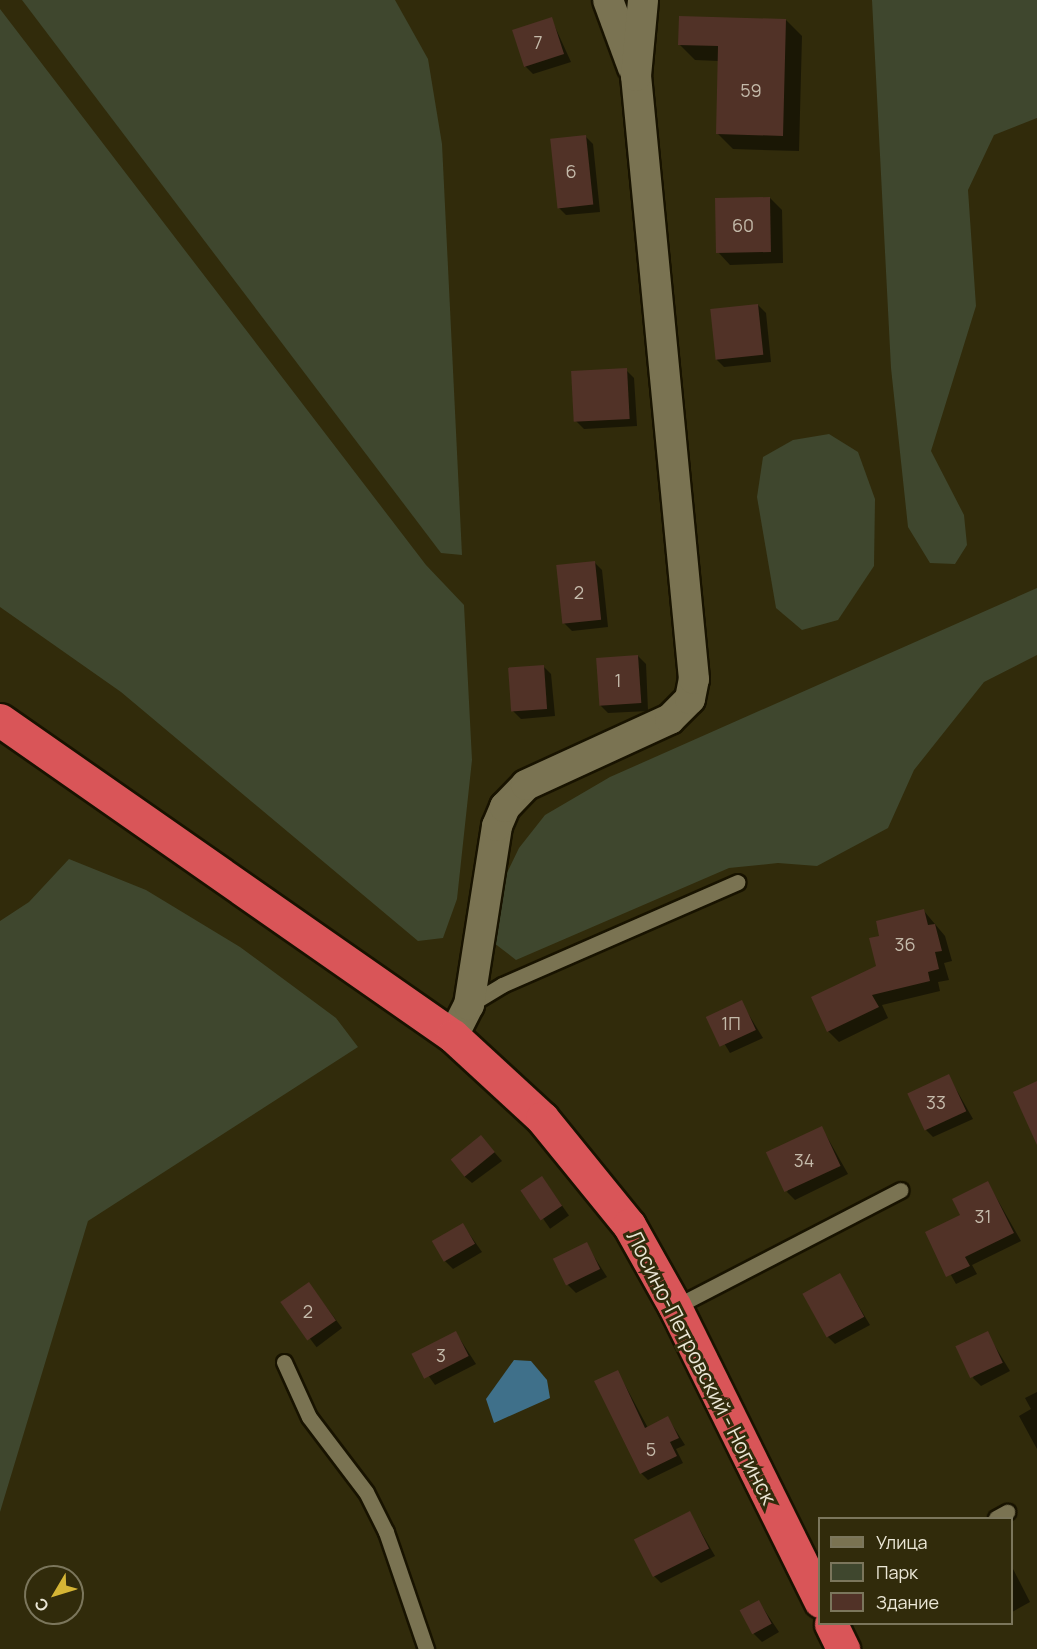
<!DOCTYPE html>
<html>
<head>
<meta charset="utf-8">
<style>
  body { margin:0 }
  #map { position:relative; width:1037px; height:1649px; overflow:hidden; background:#312b0b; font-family:Manrope,sans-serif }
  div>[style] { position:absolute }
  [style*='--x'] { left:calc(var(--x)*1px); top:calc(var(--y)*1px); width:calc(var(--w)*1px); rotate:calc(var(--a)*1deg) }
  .green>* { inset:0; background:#3f472e }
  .water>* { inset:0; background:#3f708a }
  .shadow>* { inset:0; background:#0007; transform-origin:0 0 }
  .building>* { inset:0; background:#513227; transform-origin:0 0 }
  .roads { filter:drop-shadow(2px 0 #181300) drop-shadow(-2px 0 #181300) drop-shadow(0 2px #181300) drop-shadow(0 -2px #181300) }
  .lane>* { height:15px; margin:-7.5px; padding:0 7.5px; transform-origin:7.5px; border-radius:7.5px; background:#7a7352 }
  .street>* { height:30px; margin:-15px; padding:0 15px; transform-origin:15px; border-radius:15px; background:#7a7352 }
  .highway>* { height:33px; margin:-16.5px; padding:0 16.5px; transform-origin:16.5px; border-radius:16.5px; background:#d95558 }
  span { translate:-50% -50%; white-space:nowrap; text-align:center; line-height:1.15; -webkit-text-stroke:6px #312b0b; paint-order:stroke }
  .number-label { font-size:18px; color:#c4baaa }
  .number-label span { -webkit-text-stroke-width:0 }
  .street-label { font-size:21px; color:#ebe7d6 }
  .legend { position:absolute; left:818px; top:1517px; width:195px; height:108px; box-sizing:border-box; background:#312b0b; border:2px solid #7b765c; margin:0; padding:8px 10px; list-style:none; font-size:18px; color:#ebe7d6 }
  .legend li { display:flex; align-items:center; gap:12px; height:30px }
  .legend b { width:30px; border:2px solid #7b765c }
  .north { position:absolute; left:24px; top:1565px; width:60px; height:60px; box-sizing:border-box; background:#312b0b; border:2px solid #7b765c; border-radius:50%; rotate:232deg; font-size:16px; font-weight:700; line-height:24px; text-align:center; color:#ebe7d6 }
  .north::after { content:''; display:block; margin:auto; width:21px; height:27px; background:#d5b535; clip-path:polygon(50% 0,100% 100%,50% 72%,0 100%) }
</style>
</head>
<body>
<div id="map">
  <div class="green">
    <div style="clip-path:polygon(22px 0,395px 0,428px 59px,442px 144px,462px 555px,441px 553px)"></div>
    <div style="clip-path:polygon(872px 0,1037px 0,1037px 118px,994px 135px,968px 190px,976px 306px,931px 451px,964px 515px,967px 545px,955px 564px,930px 563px,908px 527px,891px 368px)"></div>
    <div style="clip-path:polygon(0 9px,426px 565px,464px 605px,472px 760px,457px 899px,443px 938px,418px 941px,121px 692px,0 607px)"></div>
    <div style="clip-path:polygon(829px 434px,858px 452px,875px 499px,874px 566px,838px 620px,802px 630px,776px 608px,757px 497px,763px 457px,793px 440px)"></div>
    <div style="clip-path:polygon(1037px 588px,1037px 655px,984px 682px,914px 770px,888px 828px,817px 866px,778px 863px,729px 868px,516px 960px,494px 943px,503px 881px,519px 848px,545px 815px,610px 777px)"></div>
    <div style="clip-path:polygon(69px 859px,146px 890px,240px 947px,336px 1018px,358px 1047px,88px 1221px,0 1512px,0 921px,29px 902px)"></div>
  </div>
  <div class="water">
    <div style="clip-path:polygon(514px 1360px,531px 1361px,547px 1380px,550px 1398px,494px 1423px,486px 1399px)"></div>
  </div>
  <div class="shadow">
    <div style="clip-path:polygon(551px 18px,571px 62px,533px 74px,525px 66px)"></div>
    <div style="clip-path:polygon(786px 20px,802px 36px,799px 151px,733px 149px,717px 133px,719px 61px,695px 60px,679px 44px)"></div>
    <div style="clip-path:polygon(585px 136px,593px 144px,600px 212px,566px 215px,558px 207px)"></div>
    <div style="clip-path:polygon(770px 198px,782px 210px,783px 263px,730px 265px,718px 252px)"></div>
    <div style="clip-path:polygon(758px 305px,766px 313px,771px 362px,724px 367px,716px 359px)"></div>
    <div style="clip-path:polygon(626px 370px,634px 378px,637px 426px,584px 429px,576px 421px)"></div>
    <div style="clip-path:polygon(594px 562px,602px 570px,608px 627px,572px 631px,564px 623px)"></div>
    <div style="clip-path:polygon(638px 656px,646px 664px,648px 711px,608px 713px,600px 705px)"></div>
    <div style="clip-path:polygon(543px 666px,551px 674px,555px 716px,521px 719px,513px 711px)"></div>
    <div style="clip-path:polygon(924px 911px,945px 936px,952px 961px,944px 963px,949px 980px,938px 982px,940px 991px,882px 1005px,888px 1018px,839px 1042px,828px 1031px,877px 967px,881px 937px)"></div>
    <div style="clip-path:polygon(741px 1002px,763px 1038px,730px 1053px,709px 1018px)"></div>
    <div style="clip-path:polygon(948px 1075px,973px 1119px,933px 1137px,925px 1129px)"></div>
    <div style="clip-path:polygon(822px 1128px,848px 1174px,795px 1200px,787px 1192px)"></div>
    <div style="clip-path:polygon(481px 1137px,502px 1161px,472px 1183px,464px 1176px)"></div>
    <div style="left:542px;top:1177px;width:47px;height:23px;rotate:55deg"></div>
    <div style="clip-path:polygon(988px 1183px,1021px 1241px,972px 1265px,977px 1274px,956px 1284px,927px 1233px,962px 1216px)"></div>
    <div style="clip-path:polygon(463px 1225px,482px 1252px,453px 1269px,445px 1261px)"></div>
    <div style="clip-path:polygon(586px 1244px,607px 1277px,576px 1293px,568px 1285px)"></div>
    <div style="clip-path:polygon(840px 1275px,870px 1325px,835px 1344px,827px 1336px)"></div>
    <div style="left:309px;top:1284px;width:55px;height:32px;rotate:53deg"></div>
    <div style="clip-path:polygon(456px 1333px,476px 1364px,435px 1385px,414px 1355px)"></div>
    <div style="clip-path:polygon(987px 1333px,1010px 1371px,981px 1386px,973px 1378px)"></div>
    <div style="clip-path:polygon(618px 1372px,648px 1428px,668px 1418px,685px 1445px,676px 1449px,683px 1463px,648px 1480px,641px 1473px)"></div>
    <div style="clip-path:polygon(1037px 1392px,1037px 1449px,1019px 1416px,1031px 1409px,1025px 1398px)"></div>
    <div style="clip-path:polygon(690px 1513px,715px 1556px,661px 1583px,653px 1575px)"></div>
    <div style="clip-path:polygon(1012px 1567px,1030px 1602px,1012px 1612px)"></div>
    <div style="clip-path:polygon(759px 1602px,779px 1632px,762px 1642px,754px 1634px)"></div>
  </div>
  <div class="building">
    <div style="clip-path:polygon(679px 16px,786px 19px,783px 136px,716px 134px,718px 46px,678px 45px)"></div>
    <div style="left:552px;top:17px;width:39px;height:42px;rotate:72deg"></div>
    <div style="left:586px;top:135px;width:70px;height:36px;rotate:84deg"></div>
    <div style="left:770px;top:197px;width:55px;height:55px;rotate:89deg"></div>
    <div style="left:758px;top:304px;width:51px;height:48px;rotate:84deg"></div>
    <div style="left:627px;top:368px;width:51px;height:56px;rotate:87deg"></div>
    <div style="left:595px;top:561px;width:59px;height:39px;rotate:84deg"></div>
    <div style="left:638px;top:655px;width:48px;height:42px;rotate:86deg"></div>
    <div style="left:544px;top:665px;width:44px;height:36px;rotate:86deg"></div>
    <div style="clip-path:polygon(924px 909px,928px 925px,935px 924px,942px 951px,935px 952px,939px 969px,928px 972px,930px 981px,872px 995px,879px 1007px,827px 1032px,811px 997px,876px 966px,869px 938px,879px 936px,876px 921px)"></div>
    <div style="left:742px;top:1000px;width:33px;height:40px;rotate:65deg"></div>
    <div style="left:949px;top:1074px;width:41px;height:46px;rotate:65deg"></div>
    <div style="clip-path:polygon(1037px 1081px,1037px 1145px,1013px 1092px)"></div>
    <div style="left:822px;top:1126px;width:44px;height:62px;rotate:65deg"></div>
    <div style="left:481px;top:1135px;width:22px;height:39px;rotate:51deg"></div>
    <div style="left:542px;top:1176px;width:36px;height:26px;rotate:56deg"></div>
    <div style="clip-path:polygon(988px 1181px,1014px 1233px,965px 1257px,970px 1266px,946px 1277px,925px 1232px,960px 1215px,952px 1199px)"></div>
    <div style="left:463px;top:1223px;width:24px;height:36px;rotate:60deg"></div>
    <div style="left:587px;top:1242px;width:30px;height:38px;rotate:64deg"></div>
    <div style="left:840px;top:1273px;width:50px;height:43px;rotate:61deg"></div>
    <div style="left:309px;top:1282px;width:47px;height:35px;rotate:55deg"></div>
    <div style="left:456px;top:1331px;width:28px;height:50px;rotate:63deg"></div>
    <div style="left:988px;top:1331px;width:35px;height:36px;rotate:65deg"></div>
    <div style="clip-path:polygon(618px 1370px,645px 1428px,668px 1416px,679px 1438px,670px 1442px,677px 1456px,640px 1474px,594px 1381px)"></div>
    <div style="left:690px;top:1511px;width:42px;height:63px;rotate:63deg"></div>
    <div style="left:759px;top:1600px;width:27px;height:22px;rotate:62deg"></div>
  </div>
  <div class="roads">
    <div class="lane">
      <div style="--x:469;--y:1005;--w:39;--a:-31"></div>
      <div style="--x:502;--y:985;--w:257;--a:-23.6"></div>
      <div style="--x:675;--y:1307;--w:254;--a:-27.4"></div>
      <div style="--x:284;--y:1362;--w:60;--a:65.6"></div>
      <div style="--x:309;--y:1417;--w:94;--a:52.8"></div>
      <div style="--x:366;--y:1492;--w:45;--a:63.4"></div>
      <div style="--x:386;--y:1532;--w:124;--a:71.1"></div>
      <div style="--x:996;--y:1518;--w:13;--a:-29"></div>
    </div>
    <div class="street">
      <div style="--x:608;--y:0;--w:72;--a:69.8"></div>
      <div style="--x:453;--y:1036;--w:35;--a:-63"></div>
      <div style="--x:469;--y:1005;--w:181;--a:-81.1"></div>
      <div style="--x:497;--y:826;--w:21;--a:-67"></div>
      <div style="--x:505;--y:807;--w:30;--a:-46"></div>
      <div style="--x:526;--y:785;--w:158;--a:-24.6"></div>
      <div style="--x:670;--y:719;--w:28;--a:-45"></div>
      <div style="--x:690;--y:699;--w:20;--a:-79"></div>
      <div style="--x:694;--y:679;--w:606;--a:-95.49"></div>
      <div style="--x:636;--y:76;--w:76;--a:-84.7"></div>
    </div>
    <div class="highway">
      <div style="--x:0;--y:720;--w:552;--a:34.9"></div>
      <div style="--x:453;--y:1036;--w:121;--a:42.7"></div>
      <div style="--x:542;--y:1118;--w:138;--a:50.9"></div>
      <div style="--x:629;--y:1225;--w:94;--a:60.7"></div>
      <div style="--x:675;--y:1307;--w:328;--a:63.7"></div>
      <div style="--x:831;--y:1624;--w:28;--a:64"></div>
    </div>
  </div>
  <div class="number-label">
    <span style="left:538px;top:42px">7</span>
    <span style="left:751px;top:90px">59</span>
    <span style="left:571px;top:171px">6</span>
    <span style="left:743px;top:225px">60</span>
    <span style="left:579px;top:592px">2</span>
    <span style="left:618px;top:680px">1</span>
    <span style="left:905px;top:944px">36</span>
    <span style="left:731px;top:1023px">1П</span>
    <span style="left:936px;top:1102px">33</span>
    <span style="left:804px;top:1160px">34</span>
    <span style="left:983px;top:1216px">31</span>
    <span style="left:308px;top:1311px">2</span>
    <span style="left:441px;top:1355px">3</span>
    <span style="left:651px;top:1449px">5</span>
  </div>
  <div class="street-label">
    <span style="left:702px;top:1367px;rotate:63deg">Лосино-Петровский - Ногинск</span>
  </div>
  <ul class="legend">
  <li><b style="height:8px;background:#7a7352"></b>Улица</li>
  <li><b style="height:16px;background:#3f472e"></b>Парк</li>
  <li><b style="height:16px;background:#513227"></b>Здание</li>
  </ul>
  <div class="north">С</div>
</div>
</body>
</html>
